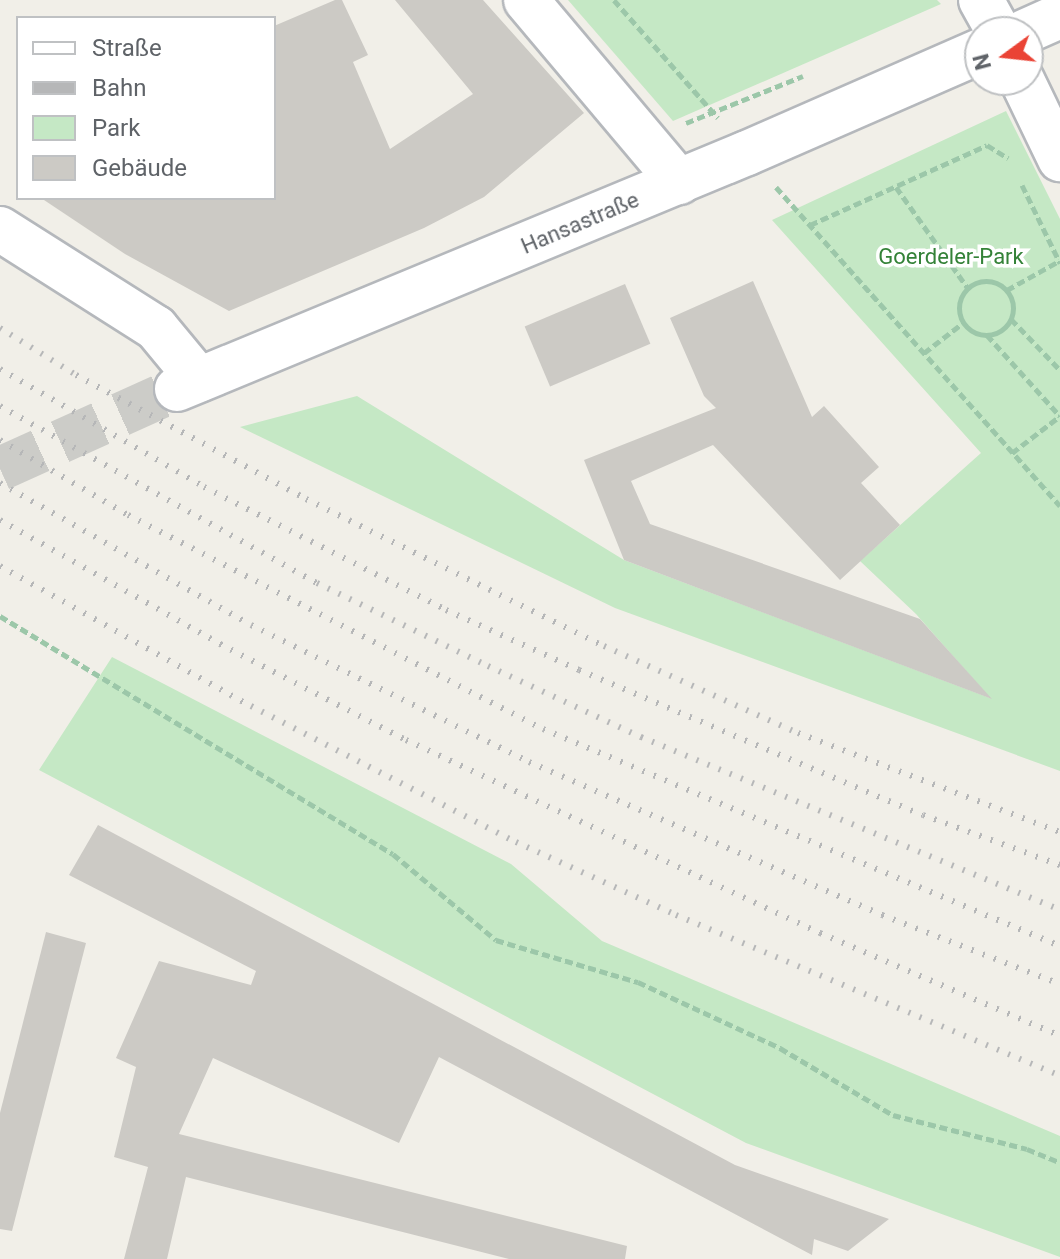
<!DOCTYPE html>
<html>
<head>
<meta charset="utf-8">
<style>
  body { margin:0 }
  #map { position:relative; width:1060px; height:1259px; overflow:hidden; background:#f1efe8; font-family:Roboto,sans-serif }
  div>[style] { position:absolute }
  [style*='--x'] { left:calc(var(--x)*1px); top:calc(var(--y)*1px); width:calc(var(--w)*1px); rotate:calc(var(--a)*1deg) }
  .green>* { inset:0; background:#c5e8c5 }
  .building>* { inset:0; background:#cccac5; transform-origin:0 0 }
  .minor-tunnel>* { height:44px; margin-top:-22px; transform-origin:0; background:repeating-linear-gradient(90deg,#ccccc8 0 44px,transparent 0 66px) }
  .path>* { height:5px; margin-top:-2.5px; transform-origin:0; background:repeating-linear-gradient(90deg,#9cc7a9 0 8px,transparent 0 12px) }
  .path>.ring { margin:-2.5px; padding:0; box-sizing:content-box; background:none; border:5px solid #9cc7a9; border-radius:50% }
  .roads { filter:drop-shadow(2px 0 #b5b8bc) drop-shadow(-2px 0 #b5b8bc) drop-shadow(0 2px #b5b8bc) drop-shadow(0 -2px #b5b8bc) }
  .minor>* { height:44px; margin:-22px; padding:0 22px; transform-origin:22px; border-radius:22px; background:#fff }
  .rail>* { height:6px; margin-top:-3px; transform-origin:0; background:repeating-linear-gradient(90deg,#b6b7b8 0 2px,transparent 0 12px) }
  span { translate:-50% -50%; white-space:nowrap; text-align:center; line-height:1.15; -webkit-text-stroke:7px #fff; paint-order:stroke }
  .street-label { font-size:22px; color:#5f6368 }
  .park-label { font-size:22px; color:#348238 }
  .legend { position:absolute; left:16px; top:16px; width:260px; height:184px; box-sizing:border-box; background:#fff; border:2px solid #bfc1c3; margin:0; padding:10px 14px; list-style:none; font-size:24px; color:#5f6368 }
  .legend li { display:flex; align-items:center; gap:16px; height:40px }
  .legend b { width:40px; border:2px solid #bfc1c3 }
  .north { position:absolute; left:964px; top:16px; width:80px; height:80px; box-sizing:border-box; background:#fff; border:2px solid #bfc1c3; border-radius:50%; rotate:255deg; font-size:22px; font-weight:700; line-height:32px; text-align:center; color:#5f6368 }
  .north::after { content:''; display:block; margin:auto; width:28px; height:36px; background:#ea4335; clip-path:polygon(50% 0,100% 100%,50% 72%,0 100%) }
</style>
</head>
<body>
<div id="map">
  <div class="green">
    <div style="clip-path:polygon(568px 0,937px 0,941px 4px,673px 121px)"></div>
    <div style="clip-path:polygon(1006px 111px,1060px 219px,1060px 771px,615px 608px,240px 427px,357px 396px,624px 560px,990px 698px,916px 614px,860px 561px,981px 453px,772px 220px)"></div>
    <div style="clip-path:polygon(112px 657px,511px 864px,602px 941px,1060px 1136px,1060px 1257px,746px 1143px,39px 770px)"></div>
  </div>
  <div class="building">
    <div style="clip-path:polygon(335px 0,342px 0,368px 55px,353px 62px,390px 149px,473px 94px,395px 0,483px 0,584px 113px,484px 197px,424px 228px,229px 311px,125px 254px,41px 198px,274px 198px,274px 26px)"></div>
    <div style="clip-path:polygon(753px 281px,812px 417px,824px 406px,879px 467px,861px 483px,900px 525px,840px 580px,713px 445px,631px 481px,650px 524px,920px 619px,992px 699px,624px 560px,584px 460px,716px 408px,704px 396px,670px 318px)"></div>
    <div style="left:625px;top:284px;width:65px;height:109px;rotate:67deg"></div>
    <div style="clip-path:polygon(98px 825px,735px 1165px,889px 1219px,848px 1251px,814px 1239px,812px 1255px,439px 1057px,399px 1143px,213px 1058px,179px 1134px,627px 1246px,625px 1259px,509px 1259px,186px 1177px,167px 1259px,124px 1259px,148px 1167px,114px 1157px,136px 1067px,116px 1058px,159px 961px,251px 985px,256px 971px,69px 875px)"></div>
    <div style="clip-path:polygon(46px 932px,86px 943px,12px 1231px,0 1229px,0 1113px)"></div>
  </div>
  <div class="minor-tunnel">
    <div style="--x:0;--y:469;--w:194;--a:-24.3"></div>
  </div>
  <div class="path">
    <div style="--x:614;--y:0;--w:157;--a:48.6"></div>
    <div style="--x:686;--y:123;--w:126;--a:-21.9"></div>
    <div style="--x:1022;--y:185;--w:87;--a:64"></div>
    <div style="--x:776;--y:187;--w:427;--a:48.3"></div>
    <div style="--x:896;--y:187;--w:123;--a:54.6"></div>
    <div style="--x:810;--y:225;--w:194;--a:-24.3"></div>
    <div style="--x:987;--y:145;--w:25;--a:32"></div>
    <div class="ring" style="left:959px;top:281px;width:49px;height:49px"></div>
    <div style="--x:1007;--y:290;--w:60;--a:-29.1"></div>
    <div style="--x:1011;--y:319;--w:71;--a:46.1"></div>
    <div style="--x:987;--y:335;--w:109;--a:48"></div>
    <div style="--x:924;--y:353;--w:49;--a:-37.6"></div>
    <div style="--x:1012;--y:453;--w:61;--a:-37.6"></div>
    <div style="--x:0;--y:616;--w:459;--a:31.2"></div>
    <div style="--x:393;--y:854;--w:134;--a:39.9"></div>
    <div style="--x:496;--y:940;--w:148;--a:16.5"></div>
    <div style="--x:638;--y:982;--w:157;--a:24.9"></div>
    <div style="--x:780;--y:1048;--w:131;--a:30.7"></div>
    <div style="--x:893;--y:1115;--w:138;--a:14.2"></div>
    <div style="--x:1027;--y:1149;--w:35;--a:22"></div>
  </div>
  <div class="roads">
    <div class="minor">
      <div style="--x:526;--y:0;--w:238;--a:49.9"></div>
      <div style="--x:981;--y:0;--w:37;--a:61"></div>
      <div style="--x:1024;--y:32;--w:39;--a:-24"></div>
      <div style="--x:1022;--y:80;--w:88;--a:64.3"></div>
      <div style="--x:0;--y:229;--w:185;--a:32.4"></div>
      <div style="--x:156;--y:328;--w:67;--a:50.4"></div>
      <div style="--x:177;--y:389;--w:617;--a:-22.49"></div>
      <div style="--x:747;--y:153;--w:254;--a:-23.6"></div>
    </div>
  </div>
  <div class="rail">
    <div style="--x:0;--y:328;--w:89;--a:31.7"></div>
    <div style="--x:76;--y:375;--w:261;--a:28.3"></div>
    <div style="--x:306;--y:499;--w:332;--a:26.3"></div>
    <div style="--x:604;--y:646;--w:213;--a:24.2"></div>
    <div style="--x:798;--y:733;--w:280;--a:20.7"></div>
    <div style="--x:0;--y:369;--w:236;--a:30"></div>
    <div style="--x:204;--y:487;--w:271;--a:26.9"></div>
    <div style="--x:446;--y:610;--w:146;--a:24.3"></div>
    <div style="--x:579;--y:670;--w:373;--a:22.9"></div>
    <div style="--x:923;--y:815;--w:146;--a:20.1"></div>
    <div style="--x:0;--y:406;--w:363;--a:29.2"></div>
    <div style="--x:317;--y:583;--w:190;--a:25.9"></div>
    <div style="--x:488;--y:666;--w:169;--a:24.9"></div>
    <div style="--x:641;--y:737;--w:453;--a:22.4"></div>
    <div style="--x:0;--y:440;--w:148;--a:30.4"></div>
    <div style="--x:128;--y:515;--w:467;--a:27.3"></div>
    <div style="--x:543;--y:729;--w:561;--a:22.77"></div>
    <div style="--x:0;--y:483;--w:288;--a:29.5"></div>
    <div style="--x:251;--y:625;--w:310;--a:26.2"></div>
    <div style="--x:529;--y:762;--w:385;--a:23.4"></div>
    <div style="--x:882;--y:915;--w:191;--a:21.2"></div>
    <div style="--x:0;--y:520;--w:253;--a:29.4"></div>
    <div style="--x:220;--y:644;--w:209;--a:27.3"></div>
    <div style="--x:406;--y:740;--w:457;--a:25"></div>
    <div style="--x:820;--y:933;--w:261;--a:23.2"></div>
    <div style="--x:0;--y:566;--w:287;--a:29.2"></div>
    <div style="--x:251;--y:706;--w:298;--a:27.2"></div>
    <div style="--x:516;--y:842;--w:176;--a:24.5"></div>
    <div style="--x:676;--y:915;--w:416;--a:22.7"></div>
  </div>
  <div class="street-label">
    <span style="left:580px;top:223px;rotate:-23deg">Hansastraße</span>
  </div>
  <div class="park-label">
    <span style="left:951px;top:257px">Goerdeler-Park</span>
  </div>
  <ul class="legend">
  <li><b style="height:10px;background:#fff"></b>Straße</li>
  <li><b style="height:10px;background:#b6b7b8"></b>Bahn</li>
  <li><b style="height:22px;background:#c5e8c5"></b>Park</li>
  <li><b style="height:22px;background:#cccac5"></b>Gebäude</li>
  </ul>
  <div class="north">N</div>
</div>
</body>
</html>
